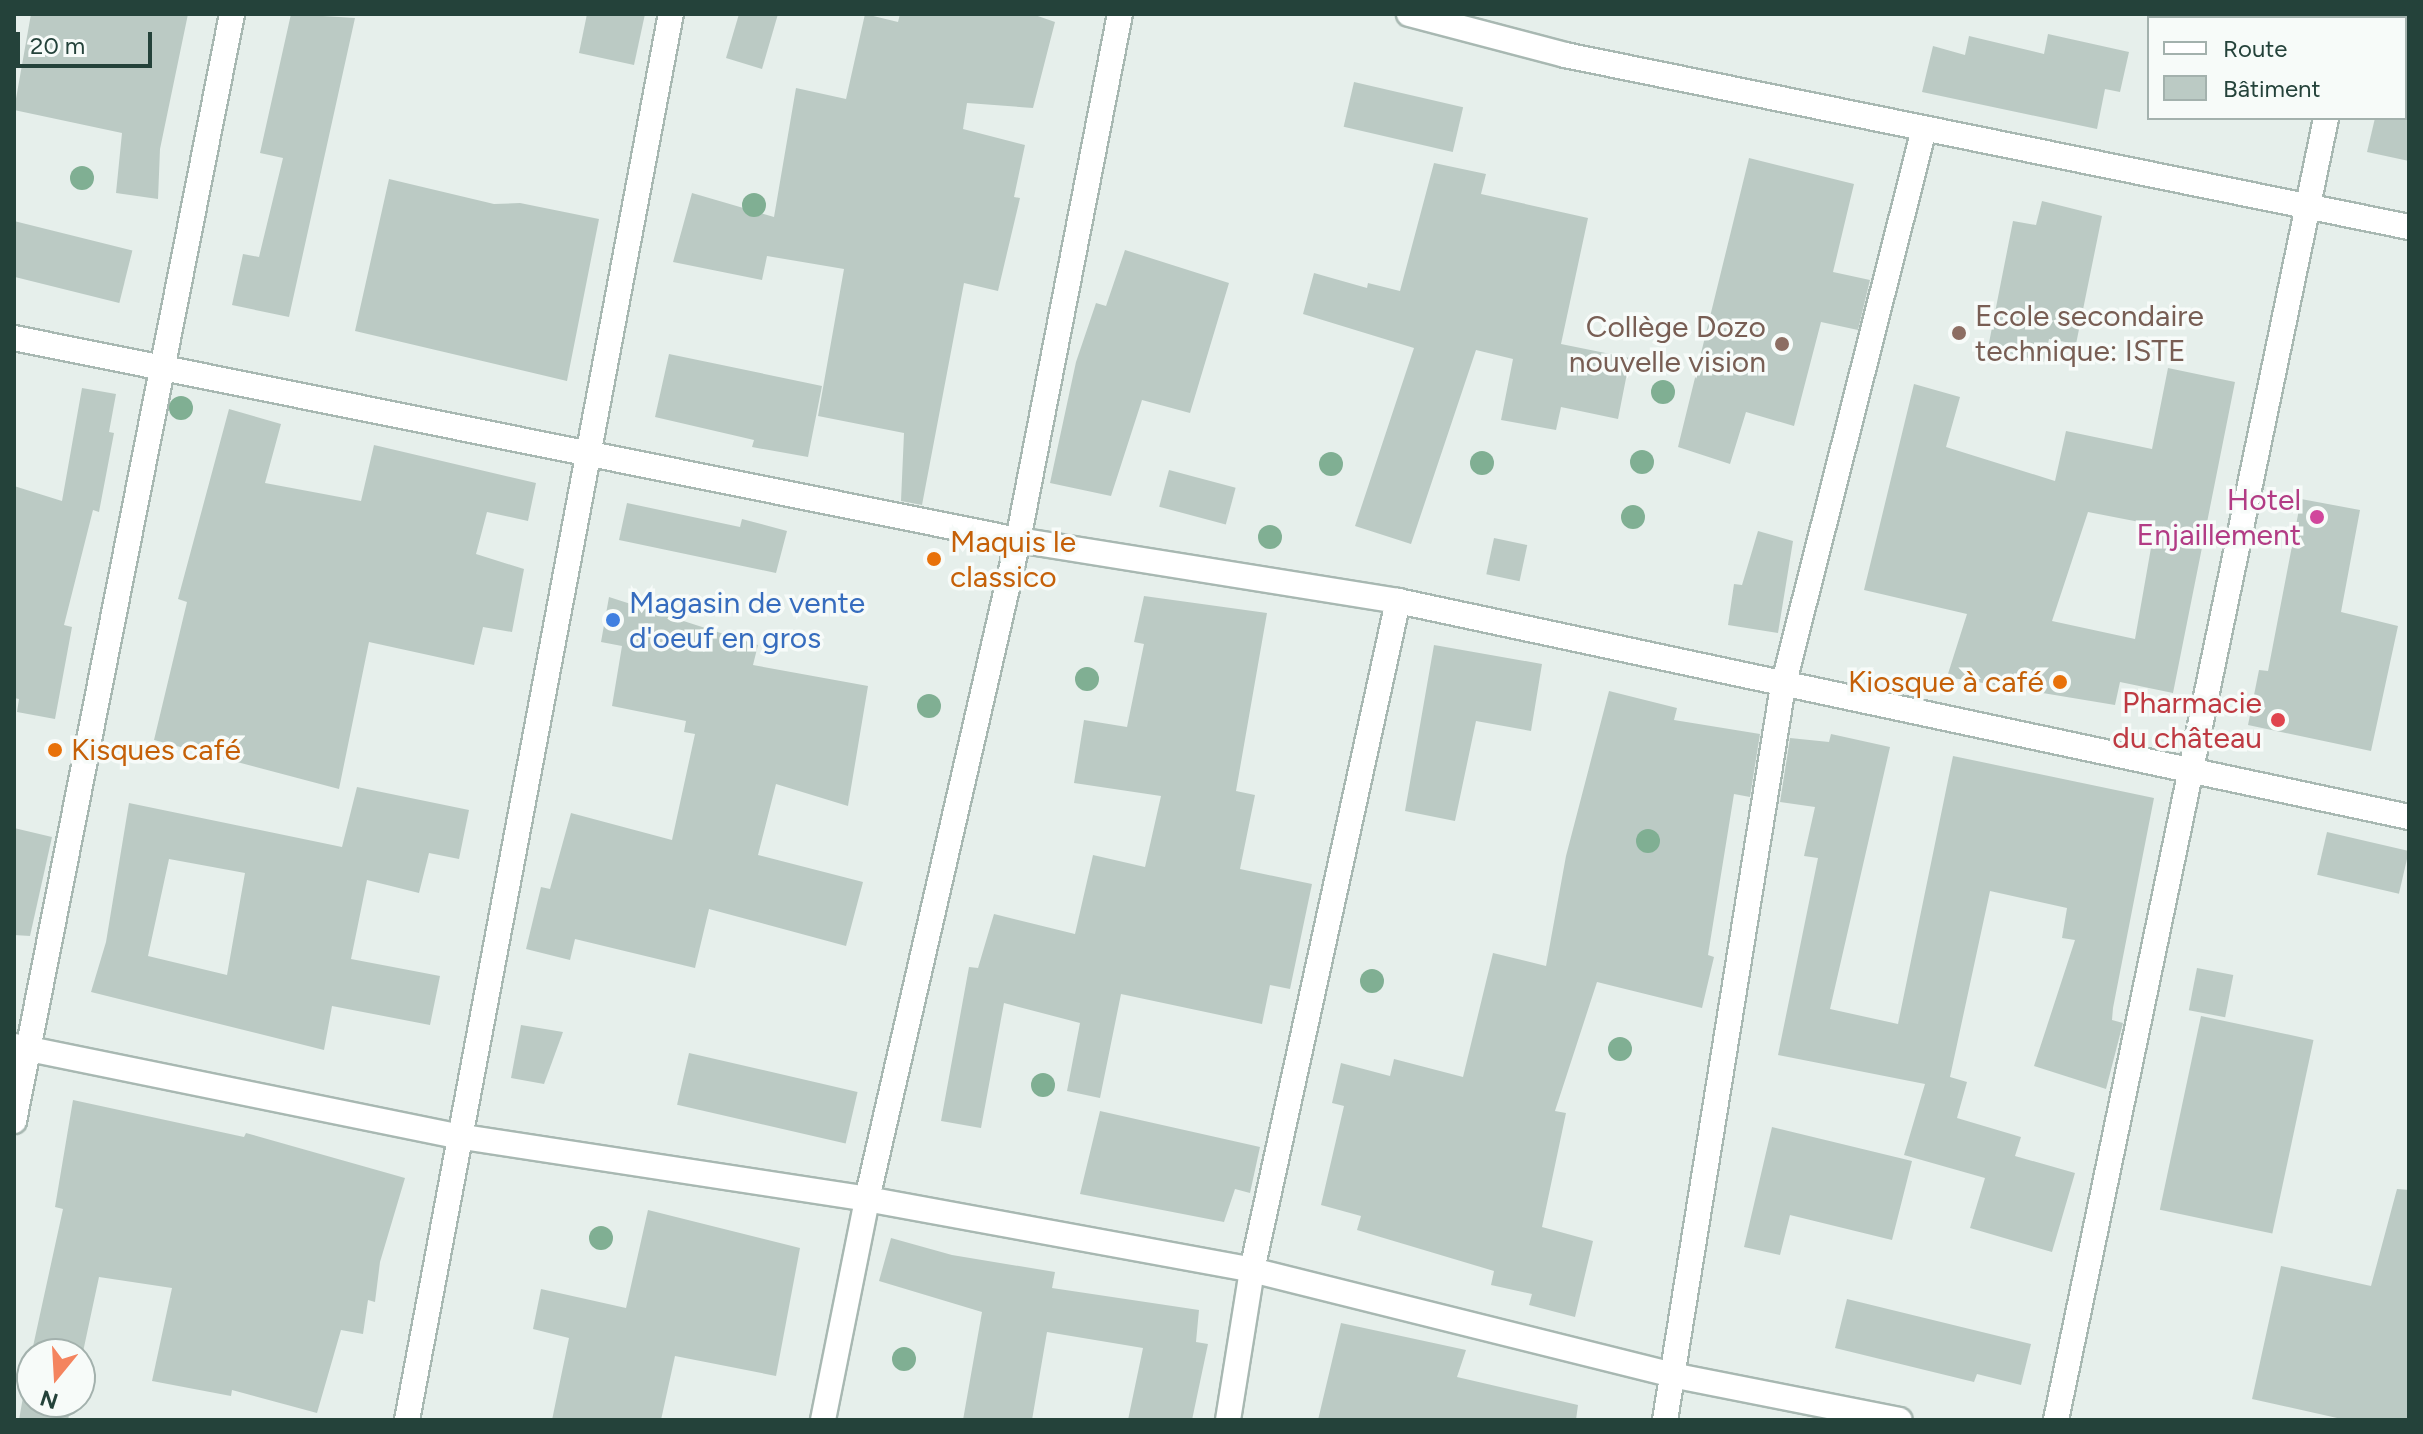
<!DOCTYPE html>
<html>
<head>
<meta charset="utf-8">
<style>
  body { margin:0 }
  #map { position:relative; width:2423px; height:1434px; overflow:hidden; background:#e6efeb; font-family:Figtree,sans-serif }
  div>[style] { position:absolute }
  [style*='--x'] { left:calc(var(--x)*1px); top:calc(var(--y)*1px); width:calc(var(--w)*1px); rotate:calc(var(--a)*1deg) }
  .building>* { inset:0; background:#bbcac4; transform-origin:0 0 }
  .roads { filter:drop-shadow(2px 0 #a8b8b2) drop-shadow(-2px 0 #a8b8b2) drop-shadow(0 2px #a8b8b2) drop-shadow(0 -2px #a8b8b2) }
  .street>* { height:24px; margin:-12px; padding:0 12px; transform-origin:12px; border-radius:12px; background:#fff }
  .trees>* { width:24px; height:24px; margin:-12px; border-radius:50%; background:#80af93 }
  .dots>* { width:22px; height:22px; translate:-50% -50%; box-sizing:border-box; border:4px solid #f7fbf9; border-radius:50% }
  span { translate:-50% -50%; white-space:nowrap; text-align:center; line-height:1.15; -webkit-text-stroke:7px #f7fbf9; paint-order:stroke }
  .education-label { font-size:30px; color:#785e54 }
  .left { translate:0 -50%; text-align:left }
  .right { translate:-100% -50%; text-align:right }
  .hotel-label { font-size:30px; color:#b23c85 }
  .food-label { font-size:30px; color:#c56008 }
  .shop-label { font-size:30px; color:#366cbe }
  .health-label { font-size:30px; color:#be3a42 }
  .frame { position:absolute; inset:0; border:16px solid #24423a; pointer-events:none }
  .legend { position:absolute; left:2147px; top:16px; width:260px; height:104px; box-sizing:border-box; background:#f7fbf9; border:2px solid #a3b1ad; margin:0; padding:10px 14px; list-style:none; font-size:24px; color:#24423a }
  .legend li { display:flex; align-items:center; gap:16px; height:40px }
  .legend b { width:40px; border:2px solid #a3b1ad }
  .north { position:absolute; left:16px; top:1338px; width:80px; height:80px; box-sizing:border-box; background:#f7fbf9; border:2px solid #a3b1ad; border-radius:50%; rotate:198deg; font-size:22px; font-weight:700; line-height:32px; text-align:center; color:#24423a }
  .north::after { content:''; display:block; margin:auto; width:28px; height:36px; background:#f4845f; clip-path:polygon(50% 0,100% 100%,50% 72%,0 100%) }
  .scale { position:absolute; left:16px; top:32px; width:136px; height:36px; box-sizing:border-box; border:4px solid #24423a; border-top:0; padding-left:10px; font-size:24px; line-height:28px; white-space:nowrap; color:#24423a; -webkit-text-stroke:6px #f7fbf9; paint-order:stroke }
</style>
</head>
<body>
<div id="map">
  <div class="building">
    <div style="clip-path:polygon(31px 14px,188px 14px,160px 149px,158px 199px,116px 193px,122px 133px,14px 110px)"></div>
    <div style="clip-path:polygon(291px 14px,355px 18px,289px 317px,232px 305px,243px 254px,259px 257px,283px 158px,260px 153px)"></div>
    <div style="clip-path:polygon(587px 14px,645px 14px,634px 65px,579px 53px)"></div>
    <div style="clip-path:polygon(739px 14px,778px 14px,762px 69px,726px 58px)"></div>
    <div style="clip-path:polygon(865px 14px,898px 22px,900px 14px,1032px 14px,1055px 22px,1033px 108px,967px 103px,963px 129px,1025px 145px,1014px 197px,1020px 198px,998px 291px,964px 283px,922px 505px,901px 501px,904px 433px,818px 416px,844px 269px,767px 256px,762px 280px,673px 262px,692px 193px,774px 217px,796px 88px,846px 99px)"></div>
    <div style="clip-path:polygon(2048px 34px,2129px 52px,2120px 92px,2105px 89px,2097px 129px,1922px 92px,1933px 46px,1965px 55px,1969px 36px,2044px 54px)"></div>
    <div style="left:1354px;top:82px;width:112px;height:46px;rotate:13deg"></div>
    <div style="clip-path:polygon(2375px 118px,2409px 118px,2409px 161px,2367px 152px)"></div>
    <div style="clip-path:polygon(1749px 158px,1854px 184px,1833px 272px,1870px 280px,1858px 330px,1821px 322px,1794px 426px,1746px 412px,1730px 464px,1678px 447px)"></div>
    <div style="clip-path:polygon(1434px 163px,1486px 174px,1481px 194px,1588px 218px,1561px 344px,1630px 358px,1618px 419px,1561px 407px,1556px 430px,1501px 420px,1513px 359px,1476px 350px,1411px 544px,1355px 526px,1414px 348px,1303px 314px,1314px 273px,1367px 288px,1368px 283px,1400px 291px)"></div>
    <div style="clip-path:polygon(389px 179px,494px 204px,520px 203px,599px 219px,567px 381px,355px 331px)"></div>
    <div style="clip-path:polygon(2042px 201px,2102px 216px,2076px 344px,2049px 339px,2044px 362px,1988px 348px,2013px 221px,2036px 225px)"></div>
    <div style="left:14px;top:221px;width:122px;height:54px;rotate:14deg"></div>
    <div style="clip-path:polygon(1125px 250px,1229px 283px,1190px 413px,1142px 400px,1111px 496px,1050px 483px,1076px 362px,1096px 303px,1106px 306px)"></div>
    <div style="clip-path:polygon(669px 354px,822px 386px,808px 457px,752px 447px,754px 440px,655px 417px)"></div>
    <div style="clip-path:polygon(evenodd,2168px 368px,2235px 382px,2173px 693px,2120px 682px,2115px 705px,1947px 677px,1967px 614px,1864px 590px,1914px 384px,1960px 397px,1946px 447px,2055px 481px,2066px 431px,2152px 449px,2168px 368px,2088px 512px,2155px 525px,2135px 639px,2052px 621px,2088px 512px)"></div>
    <div style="clip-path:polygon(82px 388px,116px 394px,109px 432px,114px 433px,99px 512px,93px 510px,64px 625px,72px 627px,55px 719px,17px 712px,19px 699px,14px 698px,14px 486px,62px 501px)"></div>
    <div style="clip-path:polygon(229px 409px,281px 424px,265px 483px,361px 501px,374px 445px,536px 483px,528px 521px,487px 512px,476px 554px,524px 569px,512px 632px,483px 627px,474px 665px,369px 642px,339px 789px,154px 740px,187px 602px,178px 599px)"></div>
    <div style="left:1169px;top:470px;width:69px;height:38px;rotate:15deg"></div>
    <div style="clip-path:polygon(2301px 499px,2360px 510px,2341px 612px,2398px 626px,2371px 751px,2248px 725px,2259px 670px,2268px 671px)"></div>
    <div style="clip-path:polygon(627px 503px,740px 527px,742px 519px,787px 531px,776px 573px,619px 540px)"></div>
    <div style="clip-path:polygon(1758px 531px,1793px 541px,1778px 633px,1728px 625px,1734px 584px,1742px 585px)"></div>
    <div style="left:1494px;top:538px;width:34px;height:37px;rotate:12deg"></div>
    <div style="clip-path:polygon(1144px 596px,1267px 613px,1236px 791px,1255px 795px,1240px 869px,1312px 884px,1290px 989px,1270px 985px,1262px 1024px,1121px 994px,1100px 1098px,1067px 1091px,1080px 1023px,1004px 1003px,981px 1128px,941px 1121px,969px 967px,978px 968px,994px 914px,1075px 934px,1093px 855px,1145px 867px,1161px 796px,1074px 783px,1084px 720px,1127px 727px,1144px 644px,1134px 642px)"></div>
    <div style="clip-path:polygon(609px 597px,758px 645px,753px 665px,868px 686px,848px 806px,776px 784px,758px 855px,863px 882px,846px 946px,709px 909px,695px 968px,575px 939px,570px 960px,526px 949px,541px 887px,550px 889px,571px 813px,672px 840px,695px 734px,684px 732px,686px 721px,612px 706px,622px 646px,601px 642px)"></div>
    <div style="clip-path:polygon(1434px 645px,1542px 664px,1531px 731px,1476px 721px,1455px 821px,1405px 811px)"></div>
    <div style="clip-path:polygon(1609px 691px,1677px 708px,1674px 720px,1760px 734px,1750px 797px,1734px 794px,1708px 955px,1714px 957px,1702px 1008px,1597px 982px,1555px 1111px,1566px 1113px,1542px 1227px,1593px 1241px,1575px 1317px,1529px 1305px,1532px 1294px,1491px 1285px,1494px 1271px,1357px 1230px,1361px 1216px,1321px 1205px,1344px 1106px,1332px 1103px,1341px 1063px,1390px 1076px,1394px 1059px,1463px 1077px,1493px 953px,1546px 966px,1566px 856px)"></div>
    <div style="clip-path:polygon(1831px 734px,1890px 747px,1830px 1009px,1898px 1024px,1953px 756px,2154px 798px,2113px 1008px,2112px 1020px,2123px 1023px,2106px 1089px,2034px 1066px,2075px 940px,2062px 938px,2067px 908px,1990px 891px,1950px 1077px,1967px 1082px,1957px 1118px,2021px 1137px,2015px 1156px,2075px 1173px,2052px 1252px,1970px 1228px,1985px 1178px,1904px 1155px,1925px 1084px,1778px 1055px,1818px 858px,1804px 856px,1815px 807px,1780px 802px,1790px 738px,1829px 742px)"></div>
    <div style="clip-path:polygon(evenodd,357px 787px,469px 810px,459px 859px,429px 853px,419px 893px,367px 880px,351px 959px,440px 976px,430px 1025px,332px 1006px,324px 1050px,91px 992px,106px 942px,129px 803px,342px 847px,357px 787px,169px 859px,245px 873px,227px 975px,148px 956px,169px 859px)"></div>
    <div style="clip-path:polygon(14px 828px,52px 837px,30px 936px,14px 935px)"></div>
    <div style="left:2327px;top:832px;width:84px;height:44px;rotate:13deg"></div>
    <div style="left:2197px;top:968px;width:37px;height:43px;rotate:11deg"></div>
    <div style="left:2201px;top:1016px;width:115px;height:198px;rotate:12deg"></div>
    <div style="clip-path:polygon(521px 1025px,563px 1032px,544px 1084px,511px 1078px)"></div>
    <div style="left:689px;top:1053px;width:173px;height:53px;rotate:13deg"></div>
    <div style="clip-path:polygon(73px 1100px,244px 1137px,246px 1133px,405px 1178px,380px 1262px,375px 1302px,368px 1300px,363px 1334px,341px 1330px,317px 1413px,232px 1390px,231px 1396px,152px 1381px,172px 1288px,99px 1277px,80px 1366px,80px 1354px,32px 1354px,32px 1402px,72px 1402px,68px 1420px,19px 1420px,27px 1374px,63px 1209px,55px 1207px)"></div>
    <div style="clip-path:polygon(1100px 1111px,1260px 1147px,1250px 1193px,1235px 1189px,1224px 1222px,1080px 1194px)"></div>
    <div style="clip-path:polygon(1772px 1127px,1912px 1161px,1892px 1240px,1790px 1215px,1780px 1255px,1744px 1247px)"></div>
    <div style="clip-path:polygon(2397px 1189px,2409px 1190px,2409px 1420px,2346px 1420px,2252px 1399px,2281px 1266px,2371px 1286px)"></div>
    <div style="clip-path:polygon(648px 1210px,800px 1248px,776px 1376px,675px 1356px,661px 1420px,552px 1420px,569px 1338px,533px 1329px,541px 1289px,626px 1308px)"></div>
    <div style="clip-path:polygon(891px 1238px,952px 1255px,1055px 1272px,1052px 1288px,1199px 1310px,1196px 1342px,1208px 1344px,1192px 1420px,1128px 1420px,1143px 1348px,1047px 1332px,1032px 1420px,963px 1420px,982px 1312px,879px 1281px)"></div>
    <div style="clip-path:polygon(1847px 1299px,2031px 1344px,2021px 1385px,1977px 1374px,1974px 1382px,1835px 1348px)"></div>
    <div style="clip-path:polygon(1341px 1323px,1466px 1350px,1457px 1377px,1578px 1405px,1576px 1420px,1318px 1420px)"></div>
  </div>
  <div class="roads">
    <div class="street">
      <div style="--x:1409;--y:14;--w:161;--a:14.7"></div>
      <div style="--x:1565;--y:55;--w:861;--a:11.52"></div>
      <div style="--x:2347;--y:18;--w:4;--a:-76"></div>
      <div style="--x:14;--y:338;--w:1024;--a:11.38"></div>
      <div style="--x:1018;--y:540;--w:385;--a:9.1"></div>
      <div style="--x:1398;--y:601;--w:1034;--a:12.06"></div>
      <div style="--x:14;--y:1046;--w:458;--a:11.5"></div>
      <div style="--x:463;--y:1137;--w:409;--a:8.7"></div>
      <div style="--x:867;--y:1199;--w:391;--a:10.4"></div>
      <div style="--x:1252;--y:1270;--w:433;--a:14"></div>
      <div style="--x:1672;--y:1375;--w:232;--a:11.2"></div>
      <div style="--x:14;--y:1121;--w:1128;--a:-78.86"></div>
      <div style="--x:407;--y:1420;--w:1431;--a:-79.37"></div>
      <div style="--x:823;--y:1420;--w:225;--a:-78.7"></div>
      <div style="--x:867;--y:1199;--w:676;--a:-77.09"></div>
      <div style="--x:1018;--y:540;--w:536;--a:-79.03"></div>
      <div style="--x:1228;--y:1420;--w:152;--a:-80.9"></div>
      <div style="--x:1252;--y:1270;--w:685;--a:-77.69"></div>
      <div style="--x:1665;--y:1420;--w:743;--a:-80.87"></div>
      <div style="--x:1783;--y:686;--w:575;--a:-75.79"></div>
      <div style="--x:2056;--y:1420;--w:1330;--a:-78.28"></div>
    </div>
  </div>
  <div class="trees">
    <div style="left:82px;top:178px"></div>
    <div style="left:754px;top:205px"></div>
    <div style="left:1663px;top:392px"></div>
    <div style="left:181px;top:408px"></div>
    <div style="left:1642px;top:462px"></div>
    <div style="left:1482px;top:463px"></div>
    <div style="left:1331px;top:464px"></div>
    <div style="left:1633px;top:517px"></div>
    <div style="left:1270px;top:537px"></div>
    <div style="left:1087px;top:679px"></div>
    <div style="left:929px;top:706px"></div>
    <div style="left:1648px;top:841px"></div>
    <div style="left:1372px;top:981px"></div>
    <div style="left:1620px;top:1049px"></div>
    <div style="left:1043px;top:1085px"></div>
    <div style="left:601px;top:1238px"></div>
    <div style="left:904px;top:1359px"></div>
  </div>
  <div class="dots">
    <div style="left:1959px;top:333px;background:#8d6e63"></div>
    <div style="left:1782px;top:344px;background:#8d6e63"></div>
    <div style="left:2317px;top:517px;background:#d1479c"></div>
    <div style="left:934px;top:559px;background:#e8710a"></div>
    <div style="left:613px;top:620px;background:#3f7fe0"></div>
    <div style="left:2060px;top:682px;background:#e8710a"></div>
    <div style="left:2278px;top:720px;background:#e0444e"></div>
    <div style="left:55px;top:750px;background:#e8710a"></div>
  </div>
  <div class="education-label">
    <span class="left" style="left:1975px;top:333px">Ecole secondaire<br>technique: ISTE</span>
    <span class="right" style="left:1766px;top:344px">Collège Dozo<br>nouvelle vision</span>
  </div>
  <div class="hotel-label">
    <span class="right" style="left:2301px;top:517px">Hotel<br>Enjaillement</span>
  </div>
  <div class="food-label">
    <span class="left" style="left:950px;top:559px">Maquis le<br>classico</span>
    <span class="right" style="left:2044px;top:682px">Kiosque à café</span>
    <span class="left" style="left:71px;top:750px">Kisques café</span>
  </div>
  <div class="shop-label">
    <span class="left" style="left:629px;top:620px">Magasin de vente<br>d'oeuf en gros</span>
  </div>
  <div class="health-label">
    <span class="right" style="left:2262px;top:720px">Pharmacie<br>du château</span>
  </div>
  <div class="frame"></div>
  <ul class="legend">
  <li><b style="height:10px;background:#fff"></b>Route</li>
  <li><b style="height:22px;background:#bbcac4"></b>Bâtiment</li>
  </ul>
  <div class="north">N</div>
  <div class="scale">20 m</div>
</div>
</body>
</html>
